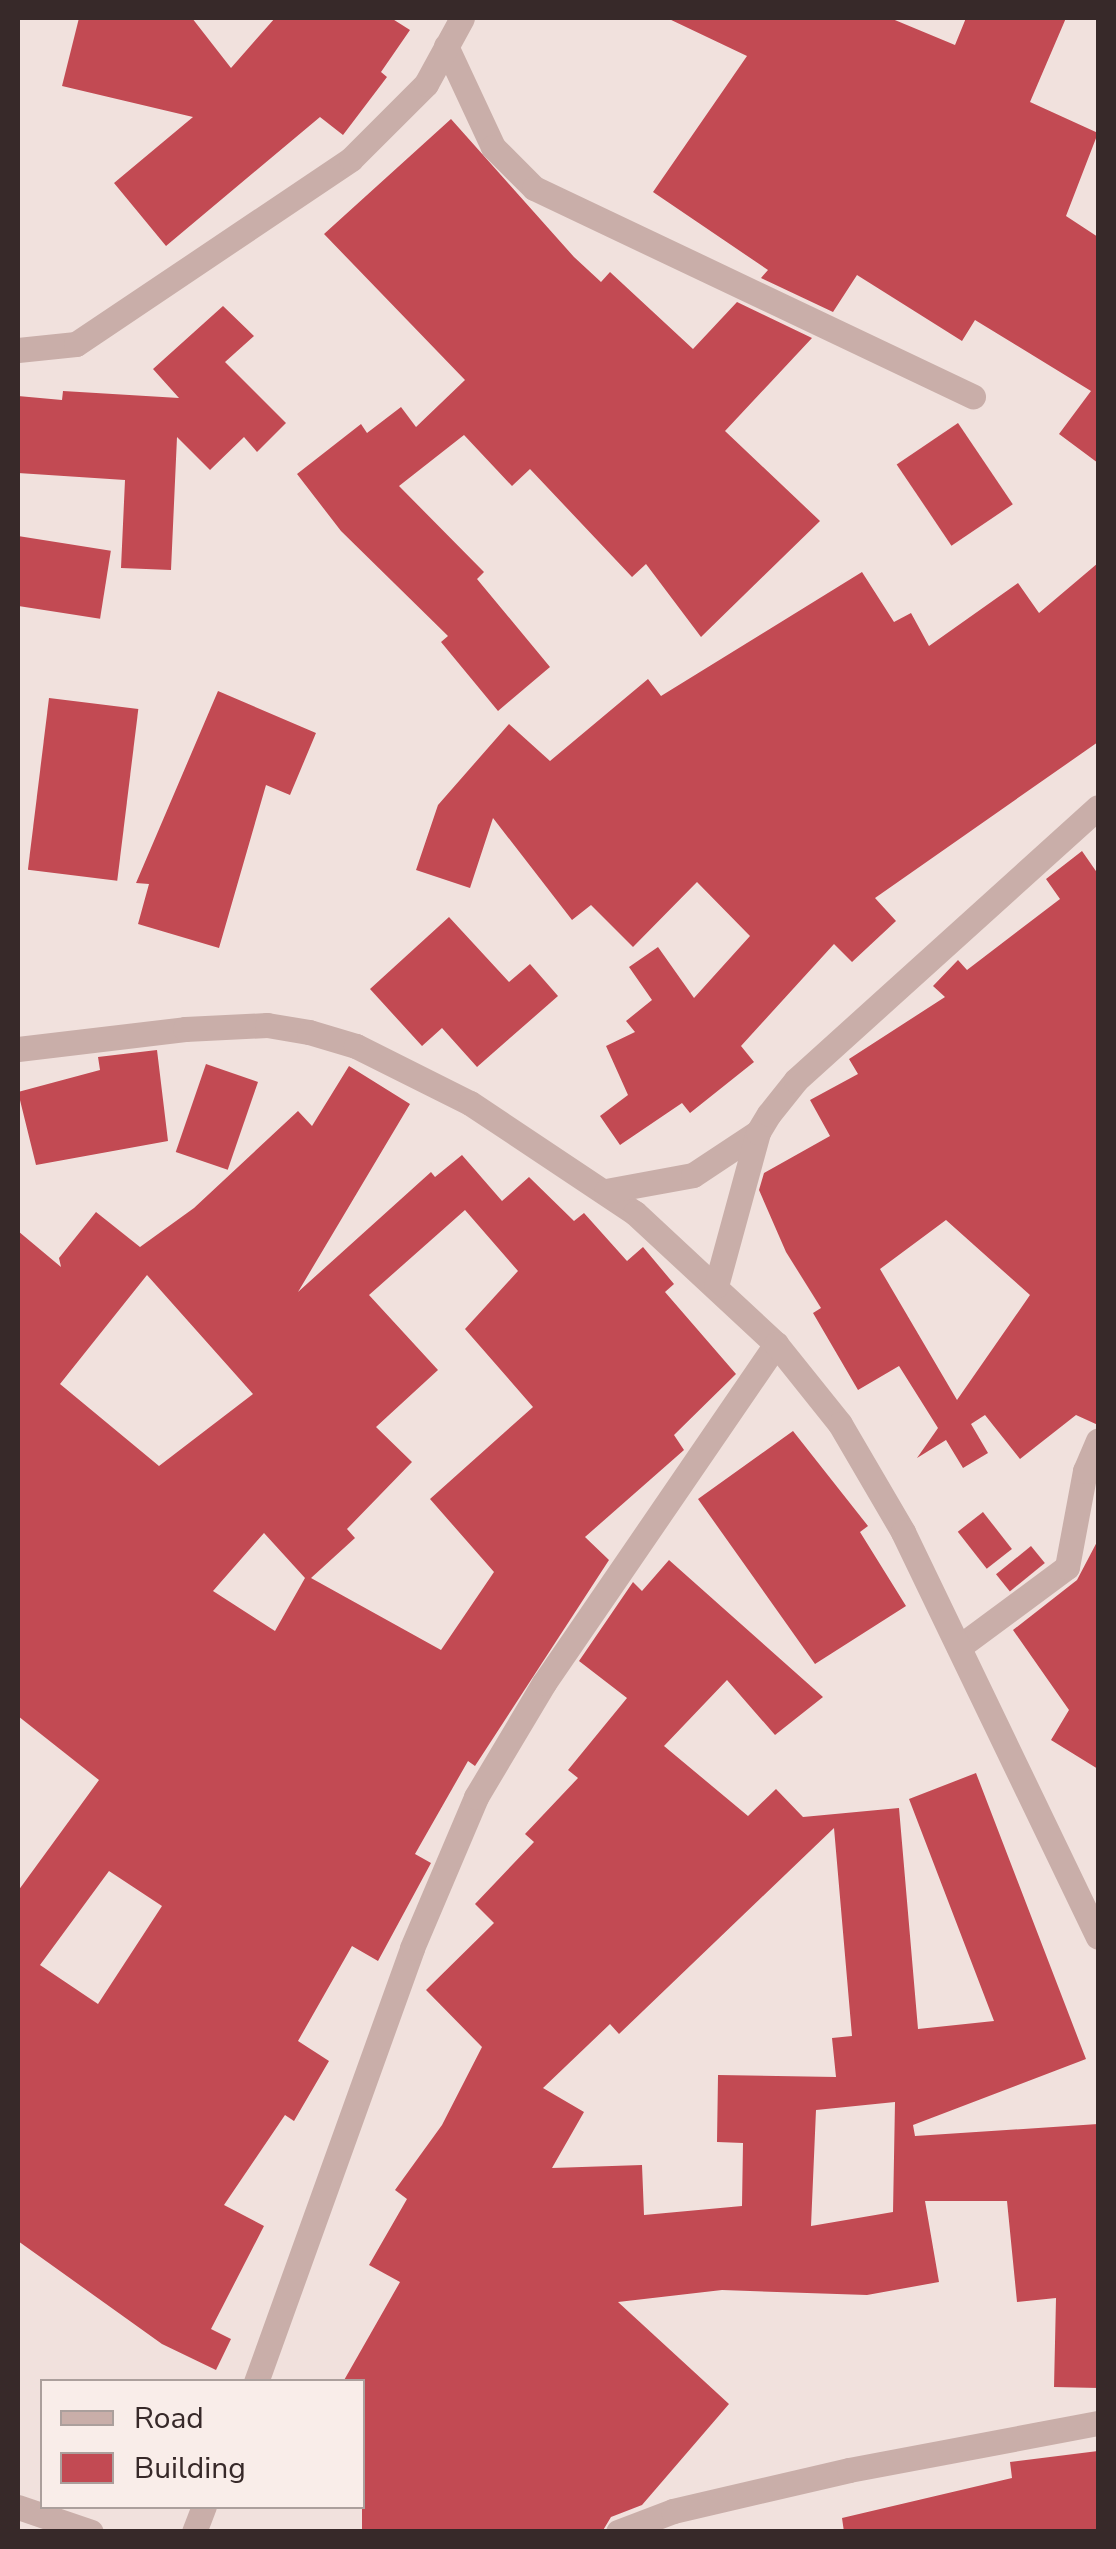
<!DOCTYPE html>
<html>
<head>
<meta charset="utf-8">
<style>
  body { margin:0 }
  #map { position:relative; width:1116px; height:2549px; overflow:hidden; background:#f1e1dd; font-family:"Nunito Sans",sans-serif }
  div>[style] { position:absolute }
  [style*='--x'] { left:calc(var(--x)*1px); top:calc(var(--y)*1px); width:calc(var(--w)*1px); rotate:calc(var(--a)*1deg) }
  .building>* { inset:0; background:#c24a53; transform-origin:0 0 }
  .minor>* { height:25px; margin:-12.5px; padding:0 12.5px; transform-origin:12.5px; border-radius:12.5px; background:#c9aea9 }
  .tertiary>* { height:25px; margin:-12.5px; padding:0 12.5px; transform-origin:12.5px; border-radius:12.5px; background:#c9aea9 }
  span { translate:-50% -50%; white-space:nowrap; text-align:center; line-height:1.15; -webkit-text-stroke:10px #f9ede9; paint-order:stroke }
  .frame { position:absolute; inset:0; border:20px solid #372929; pointer-events:none }
  .legend { position:absolute; left:40px; top:2379px; width:325px; height:130px; box-sizing:border-box; background:#f9ede9; border:2px solid #ab9f9c; margin:0; padding:12px 18px; list-style:none; font-size:30px; color:#372929 }
  .legend li { display:flex; align-items:center; gap:20px; height:50px }
  .legend b { width:50px; border:2px solid #ab9f9c }
</style>
</head>
<body>
<div id="map">
  <div class="building">
    <div style="clip-path:polygon(79px 18px,192px 18px,231px 68px,275px 18px,391px 18px,410px 30px,381px 72px,387px 77px,343px 135px,320px 117px,166px 246px,114px 183px,193px 117px,62px 86px)"></div>
    <div style="clip-path:polygon(667px 18px,890px 18px,955px 45px,966px 18px,1066px 18px,1030px 102px,1098px 133px,1066px 216px,1098px 237px,1098px 463px,1059px 434px,1091px 391px,975px 320px,962px 341px,857px 275px,833px 312px,761px 278px,768px 270px,653px 192px,747px 56px)"></div>
    <div style="clip-path:polygon(451px 119px,574px 257px,601px 282px,610px 272px,693px 349px,737px 302px,812px 338px,725px 431px,820px 521px,701px 637px,646px 564px,632px 577px,530px 469px,512px 486px,464px 435px,399px 486px,484px 572px,477px 579px,550px 667px,498px 711px,441px 642px,448px 636px,341px 531px,297px 474px,361px 424px,367px 433px,401px 407px,416px 427px,465px 380px,324px 234px)"></div>
    <div style="clip-path:polygon(223px 306px,254px 336px,225px 362px,286px 423px,257px 452px,244px 437px,210px 470px,177px 437px,171px 570px,121px 568px,125px 480px,18px 473px,18px 396px,62px 400px,63px 391px,179px 398px,153px 369px)"></div>
    <div style="left:958px;top:423px;width:98px;height:74px;rotate:56deg"></div>
    <div style="left:18px;top:536px;width:94px;height:69px;rotate:9deg"></div>
    <div style="clip-path:polygon(1098px 563px,1098px 742px,875px 898px,896px 921px,852px 962px,834px 944px,741px 1046px,754px 1062px,690px 1113px,682px 1103px,620px 1145px,600px 1116px,628px 1095px,606px 1046px,635px 1032px,626px 1021px,652px 1000px,629px 967px,658px 947px,694px 998px,750px 936px,697px 882px,633px 947px,591px 905px,572px 920px,493px 818px,470px 888px,416px 870px,438px 805px,509px 724px,550px 761px,648px 679px,661px 696px,862px 572px,894px 622px,911px 613px,929px 646px,1018px 583px,1039px 613px)"></div>
    <div style="clip-path:polygon(218px 691px,316px 733px,290px 795px,266px 785px,219px 948px,138px 924px,149px 884px,136px 883px)"></div>
    <div style="left:49px;top:698px;width:90px;height:173px;rotate:7deg"></div>
    <div style="clip-path:polygon(evenodd,1082px 851px,1098px 874px,1098px 1425px,1076px 1415px,1020px 1459px,985px 1415px,971px 1424px,988px 1453px,963px 1468px,946px 1440px,917px 1458px,938px 1428px,899px 1366px,858px 1390px,813px 1313px,821px 1308px,786px 1252px,759px 1190px,764px 1173px,830px 1136px,810px 1100px,858px 1074px,849px 1059px,945px 997px,933px 986px,958px 960px,967px 970px,1060px 899px,1046px 879px,1082px 851px,946px 1220px,1030px 1295px,957px 1400px,880px 1269px,946px 1220px)"></div>
    <div style="clip-path:polygon(449px 917px,509px 982px,530px 964px,558px 996px,477px 1067px,442px 1028px,422px 1046px,370px 989px)"></div>
    <div style="clip-path:polygon(157px 1050px,168px 1141px,36px 1165px,18px 1092px,100px 1070px,98px 1057px)"></div>
    <div style="left:206px;top:1064px;width:55px;height:93px;rotate:19deg"></div>
    <div style="clip-path:polygon(evenodd,349px 1066px,410px 1104px,298px 1292px,431px 1172px,435px 1177px,462px 1155px,502px 1201px,529px 1177px,574px 1221px,584px 1213px,627px 1261px,643px 1247px,674px 1284px,665px 1292px,736px 1374px,674px 1435px,684px 1450px,585px 1537px,609px 1560px,475px 1766px,468px 1761px,415px 1854px,431px 1863px,378px 1961px,352px 1946px,298px 2041px,329px 2061px,294px 2121px,285px 2115px,224px 2205px,264px 2226px,211px 2329px,231px 2339px,216px 2370px,162px 2344px,18px 2241px,18px 1891px,99px 1780px,18px 1716px,18px 1231px,61px 1267px,59px 1258px,96px 1212px,140px 1247px,194px 1208px,298px 1111px,312px 1126px,349px 1066px,465px 1210px,518px 1271px,465px 1329px,533px 1407px,430px 1499px,494px 1572px,441px 1650px,311px 1578px,355px 1538px,347px 1529px,412px 1462px,376px 1427px,438px 1370px,369px 1295px,465px 1210px,349px 1066px,147px 1275px,253px 1394px,159px 1466px,60px 1384px,147px 1275px,349px 1066px,264px 1533px,305px 1578px,275px 1631px,213px 1591px,264px 1533px,349px 1066px,109px 1871px,162px 1906px,98px 2004px,40px 1965px,109px 1871px)"></div>
    <div style="clip-path:polygon(793px 1431px,868px 1526px,860px 1532px,906px 1606px,815px 1664px,698px 1499px)"></div>
    <div style="left:983px;top:1512px;width:47px;height:32px;rotate:52deg"></div>
    <div style="clip-path:polygon(1098px 1540px,1098px 1769px,1051px 1740px,1069px 1710px,1013px 1630px,1077px 1580px)"></div>
    <div style="left:1031px;top:1546px;width:22px;height:45px;rotate:51deg"></div>
    <div style="clip-path:polygon(evenodd,669px 1560px,823px 1697px,775px 1735px,727px 1680px,664px 1746px,748px 1816px,776px 1789px,803px 1817px,899px 1808px,918px 2029px,994px 2021px,909px 1799px,976px 1773px,1086px 2059px,913px 2125px,915px 2136px,1098px 2124px,1098px 2388px,1054px 2387px,1056px 2298px,1017px 2302px,1007px 2201px,925px 2201px,939px 2282px,867px 2295px,722px 2290px,618px 2302px,729px 2404px,642px 2505px,611px 2517px,602px 2532px,362px 2532px,362px 2382px,343px 2382px,400px 2282px,369px 2265px,407px 2199px,395px 2190px,442px 2125px,482px 2047px,426px 1990px,494px 1923px,475px 1904px,534px 1842px,525px 1834px,578px 1778px,568px 1770px,627px 1698px,579px 1661px,633px 1582px,642px 1591px,669px 1560px,834px 1828px,852px 2036px,832px 2038px,836px 2077px,718px 2075px,717px 2142px,743px 2143px,742px 2206px,644px 2215px,642px 2165px,552px 2168px,584px 2112px,543px 2088px,610px 2024px,619px 2034px,834px 1828px,669px 1560px,895px 2102px,893px 2212px,811px 2226px,816px 2110px,895px 2102px)"></div>
    <div style="clip-path:polygon(1098px 2451px,1098px 2532px,844px 2532px,842px 2518px,1012px 2478px,1010px 2462px)"></div>
  </div>
  <div class="minor">
    <div style="--x:446;--y:46;--w:111;--a:65"></div>
    <div style="--x:493;--y:147;--w:58;--a:45"></div>
    <div style="--x:534;--y:188;--w:486;--a:25.4"></div>
    <div style="--x:18;--y:350;--w:58;--a:-5.9"></div>
    <div style="--x:76;--y:344;--w:331;--a:-33.9"></div>
    <div style="--x:351;--y:159;--w:106;--a:-45"></div>
    <div style="--x:426;--y:84;--w:75;--a:-61.4"></div>
    <div style="--x:959;--y:1647;--w:134;--a:-36.5"></div>
    <div style="--x:1067;--y:1567;--w:98;--a:-79.4"></div>
    <div style="--x:1085;--y:1471;--w:33;--a:-67"></div>
    <div style="--x:256;--y:2382;--w:461;--a:-70.2"></div>
    <div style="--x:412;--y:1948;--w:164;--a:-67"></div>
    <div style="--x:476;--y:1797;--w:133;--a:-59.2"></div>
    <div style="--x:544;--y:1683;--w:411;--a:-55.6"></div>
    <div style="--x:18;--y:2507;--w:77;--a:18.9"></div>
    <div style="--x:194;--y:2532;--w:28;--a:-69"></div>
    <div style="--x:618;--y:2532;--w:59;--a:-20.9"></div>
    <div style="--x:673;--y:2511;--w:181;--a:-13.1"></div>
    <div style="--x:849;--y:2470;--w:253;--a:-10.7"></div>
  </div>
  <div class="tertiary">
    <div style="--x:18;--y:1049;--w:168;--a:-6.8"></div>
    <div style="--x:185;--y:1029;--w:82;--a:-2.8"></div>
    <div style="--x:267;--y:1025;--w:43;--a:9.5"></div>
    <div style="--x:309;--y:1032;--w:49;--a:16.6"></div>
    <div style="--x:356;--y:1046;--w:127;--a:26.6"></div>
    <div style="--x:470;--y:1103;--w:198;--a:33.7"></div>
    <div style="--x:635;--y:1213;--w:192;--a:42.9"></div>
    <div style="--x:776;--y:1344;--w:102;--a:51.3"></div>
    <div style="--x:840;--y:1424;--w:125;--a:59.7"></div>
    <div style="--x:903;--y:1532;--w:449;--a:64.3"></div>
    <div style="--x:606;--y:1191;--w:88;--a:-10.4"></div>
    <div style="--x:693;--y:1175;--w:78;--a:-33.5"></div>
    <div style="--x:716;--y:1286;--w:160;--a:-74.7"></div>
    <div style="--x:758;--y:1132;--w:21;--a:-59"></div>
    <div style="--x:769;--y:1114;--w:43;--a:-51.5"></div>
    <div style="--x:796;--y:1080;--w:407;--a:-42.1"></div>
  </div>
  <div class="frame"></div>
  <ul class="legend">
  <li><b style="height:12px;background:#c9aea9"></b>Road</li>
  <li><b style="height:28px;background:#c24a53"></b>Building</li>
  </ul>
</div>
</body>
</html>
